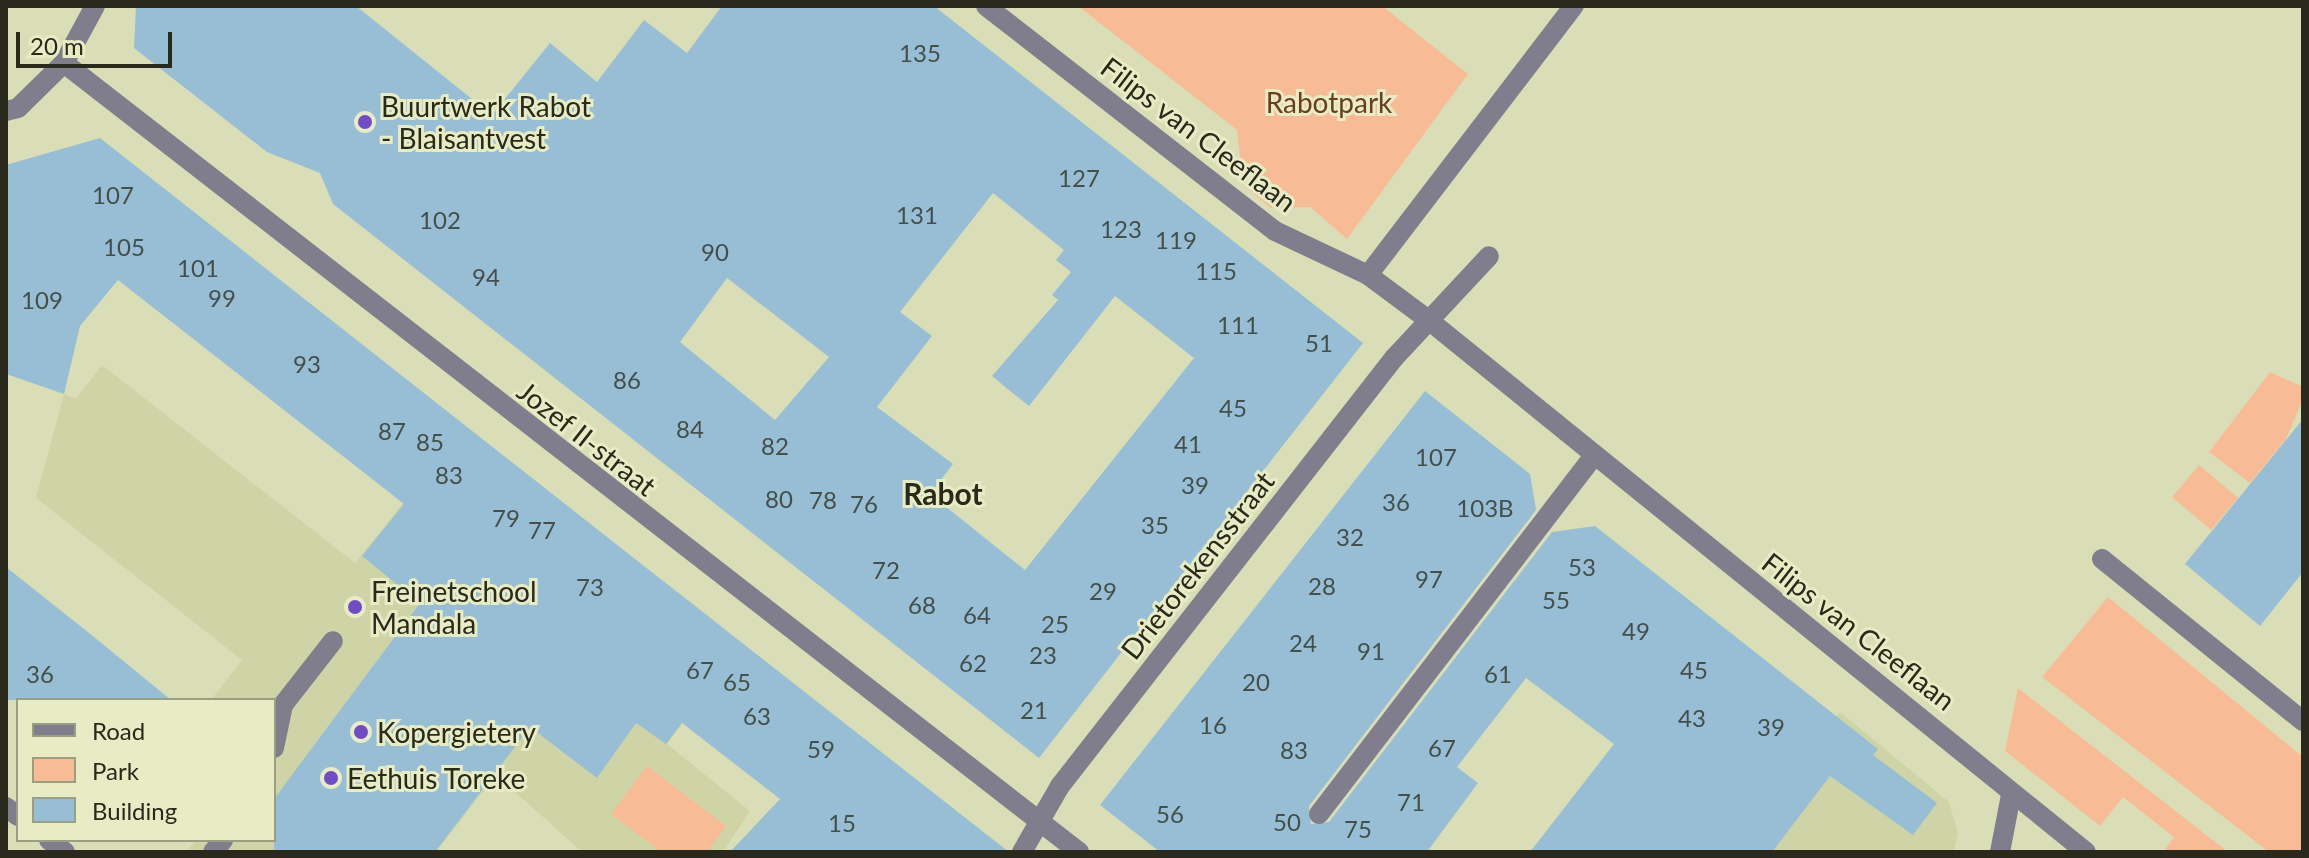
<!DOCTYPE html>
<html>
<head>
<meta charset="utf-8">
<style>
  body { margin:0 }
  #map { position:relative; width:2309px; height:858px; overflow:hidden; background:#dadeb7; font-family:Lato,sans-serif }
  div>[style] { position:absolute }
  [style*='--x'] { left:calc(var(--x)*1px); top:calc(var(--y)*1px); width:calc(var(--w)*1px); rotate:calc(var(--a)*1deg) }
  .built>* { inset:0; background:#ced4a5 }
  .green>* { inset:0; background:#f7bc96; transform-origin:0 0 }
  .building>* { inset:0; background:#97bed4 }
  .minor>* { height:20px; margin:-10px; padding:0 10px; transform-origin:10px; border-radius:10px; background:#807e8d }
  .dots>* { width:22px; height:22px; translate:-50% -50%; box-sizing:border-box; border:4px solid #e7ecc4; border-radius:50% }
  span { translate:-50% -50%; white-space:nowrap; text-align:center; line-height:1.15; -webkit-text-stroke:6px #e7ecc4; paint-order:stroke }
  .number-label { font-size:24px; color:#444f49 }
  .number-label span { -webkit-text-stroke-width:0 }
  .park-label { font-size:28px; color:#6a3e20 }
  .poi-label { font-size:28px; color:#292a1b }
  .left { translate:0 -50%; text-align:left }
  .street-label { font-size:28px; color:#292a1b }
  .neighbourhood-label { font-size:30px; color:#292a1b; font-weight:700 }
  .frame { position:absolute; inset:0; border:8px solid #292a1b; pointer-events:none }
  .legend { position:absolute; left:16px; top:698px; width:260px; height:144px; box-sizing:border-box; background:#e7ecc4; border:2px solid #9b9e80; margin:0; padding:10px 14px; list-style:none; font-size:24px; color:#292a1b }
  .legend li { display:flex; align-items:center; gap:16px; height:40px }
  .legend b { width:40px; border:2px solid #9b9e80 }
  .scale { position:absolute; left:16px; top:32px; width:156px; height:36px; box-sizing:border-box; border:4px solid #292a1b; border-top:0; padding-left:10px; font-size:24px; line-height:28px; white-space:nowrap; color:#292a1b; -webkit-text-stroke:6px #e7ecc4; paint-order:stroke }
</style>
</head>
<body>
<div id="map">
  <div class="built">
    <div style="clip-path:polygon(102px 365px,355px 563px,403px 503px,662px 580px,715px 621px,655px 703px,682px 724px,667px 744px,750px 811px,723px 852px,582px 852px,496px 775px,436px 852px,186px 852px,196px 840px,274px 840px,274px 700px,211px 700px,242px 660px,36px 498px,64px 394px,76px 399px)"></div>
    <div style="clip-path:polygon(1840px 712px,1949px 802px,1958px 833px,1954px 852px,1614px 852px,1735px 848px)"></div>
  </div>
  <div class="green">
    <div style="clip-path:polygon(1078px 6px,1382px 6px,1468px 74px,1347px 239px,1310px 207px,1271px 208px,1243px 185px,1237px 130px)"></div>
    <div style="clip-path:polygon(2270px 372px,2303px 387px,2303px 399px,2286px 439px,2250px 483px,2209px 452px)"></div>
    <div style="left:2199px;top:465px;width:51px;height:42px;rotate:40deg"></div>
    <div style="clip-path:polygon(2108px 597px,2303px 757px,2303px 852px,2269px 852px,2042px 677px)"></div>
    <div style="clip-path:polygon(2018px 688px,2228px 852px,2163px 852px,2174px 837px,2123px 797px,2100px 826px,2005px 751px)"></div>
    <div style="clip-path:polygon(647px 766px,726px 826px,707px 852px,661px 852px,611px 814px)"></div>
  </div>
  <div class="building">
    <div style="clip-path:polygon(evenodd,136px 6px,356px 6px,492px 115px,550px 43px,597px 82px,644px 20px,687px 53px,722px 6px,934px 6px,1363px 343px,1039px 758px,333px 204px,320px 173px,267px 152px,134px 48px,136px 6px,993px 193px,1064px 250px,1056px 260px,1071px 272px,1052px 295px,1058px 300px,992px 376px,1010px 391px,1029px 406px,1115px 296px,1194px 358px,1025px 570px,930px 494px,953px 464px,877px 407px,932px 336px,900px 312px,993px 193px,136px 6px,727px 278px,829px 357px,775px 420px,680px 342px,727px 278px)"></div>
    <div style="clip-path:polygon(100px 138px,635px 559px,1009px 852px,730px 852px,780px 799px,682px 723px,666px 744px,636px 723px,597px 778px,530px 727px,435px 852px,274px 852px,274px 799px,420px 603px,362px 556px,404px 504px,118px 280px,80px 326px,64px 394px,6px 374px,6px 165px)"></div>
    <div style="clip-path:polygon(1425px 391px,1530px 474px,1536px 510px,1309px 806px,1311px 824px,1329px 822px,1552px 532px,1595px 526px,1878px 749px,1873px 755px,1937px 803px,1913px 835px,1830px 776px,1772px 852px,1530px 852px,1614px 744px,1526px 678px,1457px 767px,1478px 783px,1427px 852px,1160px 852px,1100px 805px)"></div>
    <div style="clip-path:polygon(2303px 419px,2303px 572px,2260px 626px,2185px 564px)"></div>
    <div style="clip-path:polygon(6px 567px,94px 637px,171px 700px,6px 700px)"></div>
  </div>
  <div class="minor">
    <div style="--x:986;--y:6;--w:366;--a:37.9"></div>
    <div style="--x:1275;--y:231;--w:103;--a:25.3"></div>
    <div style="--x:1368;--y:275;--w:72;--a:36.6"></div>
    <div style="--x:1426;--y:318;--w:849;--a:38.98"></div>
    <div style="--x:64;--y:63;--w:1286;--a:37.86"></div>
    <div style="--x:6;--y:111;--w:12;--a:-14"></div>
    <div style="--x:18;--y:108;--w:64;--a:-44.4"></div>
    <div style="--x:64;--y:63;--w:65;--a:-61.5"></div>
    <div style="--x:1368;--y:275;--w:339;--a:-52.6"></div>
    <div style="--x:2102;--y:559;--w:258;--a:38.9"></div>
    <div style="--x:274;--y:748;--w:44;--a:-78.2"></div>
    <div style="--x:283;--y:705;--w:81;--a:-52"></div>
    <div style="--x:6;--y:807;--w:15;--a:37"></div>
    <div style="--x:1319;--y:814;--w:451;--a:-52.5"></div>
    <div style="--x:49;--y:840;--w:20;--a:37"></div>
    <div style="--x:213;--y:852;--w:16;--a:-50"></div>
    <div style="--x:1022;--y:852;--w:76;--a:-60.1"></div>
    <div style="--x:1060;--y:786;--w:543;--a:-52.03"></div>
    <div style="--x:1394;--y:358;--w:139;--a:-47"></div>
    <div style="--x:2000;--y:852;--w:58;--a:-79.1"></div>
  </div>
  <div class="dots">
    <div style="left:365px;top:122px;background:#704cc5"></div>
    <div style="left:355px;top:607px;background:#704cc5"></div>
    <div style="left:361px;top:732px;background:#704cc5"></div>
    <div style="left:331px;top:778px;background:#704cc5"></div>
  </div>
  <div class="number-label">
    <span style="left:920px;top:53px">135</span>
    <span style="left:1079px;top:178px">127</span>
    <span style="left:113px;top:195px">107</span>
    <span style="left:917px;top:215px">131</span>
    <span style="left:440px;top:220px">102</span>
    <span style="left:1121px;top:229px">123</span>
    <span style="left:1176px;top:240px">119</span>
    <span style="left:124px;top:247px">105</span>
    <span style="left:715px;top:252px">90</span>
    <span style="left:198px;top:268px">101</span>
    <span style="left:1216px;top:271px">115</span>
    <span style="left:486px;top:277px">94</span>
    <span style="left:222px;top:298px">99</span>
    <span style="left:42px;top:300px">109</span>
    <span style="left:1238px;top:325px">111</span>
    <span style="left:1319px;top:343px">51</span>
    <span style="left:307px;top:364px">93</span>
    <span style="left:627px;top:380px">86</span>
    <span style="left:1233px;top:408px">45</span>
    <span style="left:690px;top:429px">84</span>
    <span style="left:392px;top:431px">87</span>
    <span style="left:430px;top:442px">85</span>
    <span style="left:1188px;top:444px">41</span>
    <span style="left:775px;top:446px">82</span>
    <span style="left:1436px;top:457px">107</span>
    <span style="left:449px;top:475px">83</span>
    <span style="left:1195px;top:485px">39</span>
    <span style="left:779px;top:499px">80</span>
    <span style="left:823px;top:500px">78</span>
    <span style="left:1396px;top:502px">36</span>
    <span style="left:864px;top:504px">76</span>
    <span style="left:1485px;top:508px">103B</span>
    <span style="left:506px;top:518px">79</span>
    <span style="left:1155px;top:525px">35</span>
    <span style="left:542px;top:530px">77</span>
    <span style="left:1350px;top:537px">32</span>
    <span style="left:1582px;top:567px">53</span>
    <span style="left:886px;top:570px">72</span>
    <span style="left:1429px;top:579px">97</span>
    <span style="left:1322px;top:586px">28</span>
    <span style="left:590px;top:587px">73</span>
    <span style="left:1103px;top:591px">29</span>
    <span style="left:1556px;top:600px">55</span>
    <span style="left:922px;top:605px">68</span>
    <span style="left:977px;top:615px">64</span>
    <span style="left:1055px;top:624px">25</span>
    <span style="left:1636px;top:631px">49</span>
    <span style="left:1303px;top:643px">24</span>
    <span style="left:1371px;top:651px">91</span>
    <span style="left:1043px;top:655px">23</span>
    <span style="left:973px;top:663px">62</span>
    <span style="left:700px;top:670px">67</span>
    <span style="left:1694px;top:670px">45</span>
    <span style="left:40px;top:674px">36</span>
    <span style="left:1498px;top:674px">61</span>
    <span style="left:737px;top:682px">65</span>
    <span style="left:1256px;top:682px">20</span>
    <span style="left:1034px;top:710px">21</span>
    <span style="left:757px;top:716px">63</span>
    <span style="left:1692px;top:718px">43</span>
    <span style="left:1213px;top:725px">16</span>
    <span style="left:1771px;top:727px">39</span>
    <span style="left:1442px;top:748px">67</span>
    <span style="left:821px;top:749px">59</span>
    <span style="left:1294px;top:750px">83</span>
    <span style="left:1411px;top:802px">71</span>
    <span style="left:1170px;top:814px">56</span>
    <span style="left:1287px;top:822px">50</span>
    <span style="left:842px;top:823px">15</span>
    <span style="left:1358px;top:829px">75</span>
  </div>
  <div class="park-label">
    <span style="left:1329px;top:102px">Rabotpark</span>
  </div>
  <div class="poi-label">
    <span class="left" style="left:381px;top:122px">Buurtwerk Rabot<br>- Blaisantvest</span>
    <span class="left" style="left:371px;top:607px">Freinetschool<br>Mandala</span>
    <span class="left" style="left:377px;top:732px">Kopergietery</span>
    <span class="left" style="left:347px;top:778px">Eethuis Toreke</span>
  </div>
  <div class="street-label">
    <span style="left:1199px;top:134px;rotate:37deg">Filips van Cleeflaan</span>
    <span style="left:587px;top:438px;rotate:38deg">Jozef II-straat</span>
    <span style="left:1197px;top:565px;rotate:-52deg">Drietorekensstraat</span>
    <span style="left:1859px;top:631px;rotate:38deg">Filips van Cleeflaan</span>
  </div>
  <div class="neighbourhood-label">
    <span style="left:943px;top:493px">Rabot</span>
  </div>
  <div class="frame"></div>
  <ul class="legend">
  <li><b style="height:10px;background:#807e8d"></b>Road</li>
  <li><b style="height:22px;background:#f7bc96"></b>Park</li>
  <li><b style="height:22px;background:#97bed4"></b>Building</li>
  </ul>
  <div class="scale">20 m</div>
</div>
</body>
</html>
